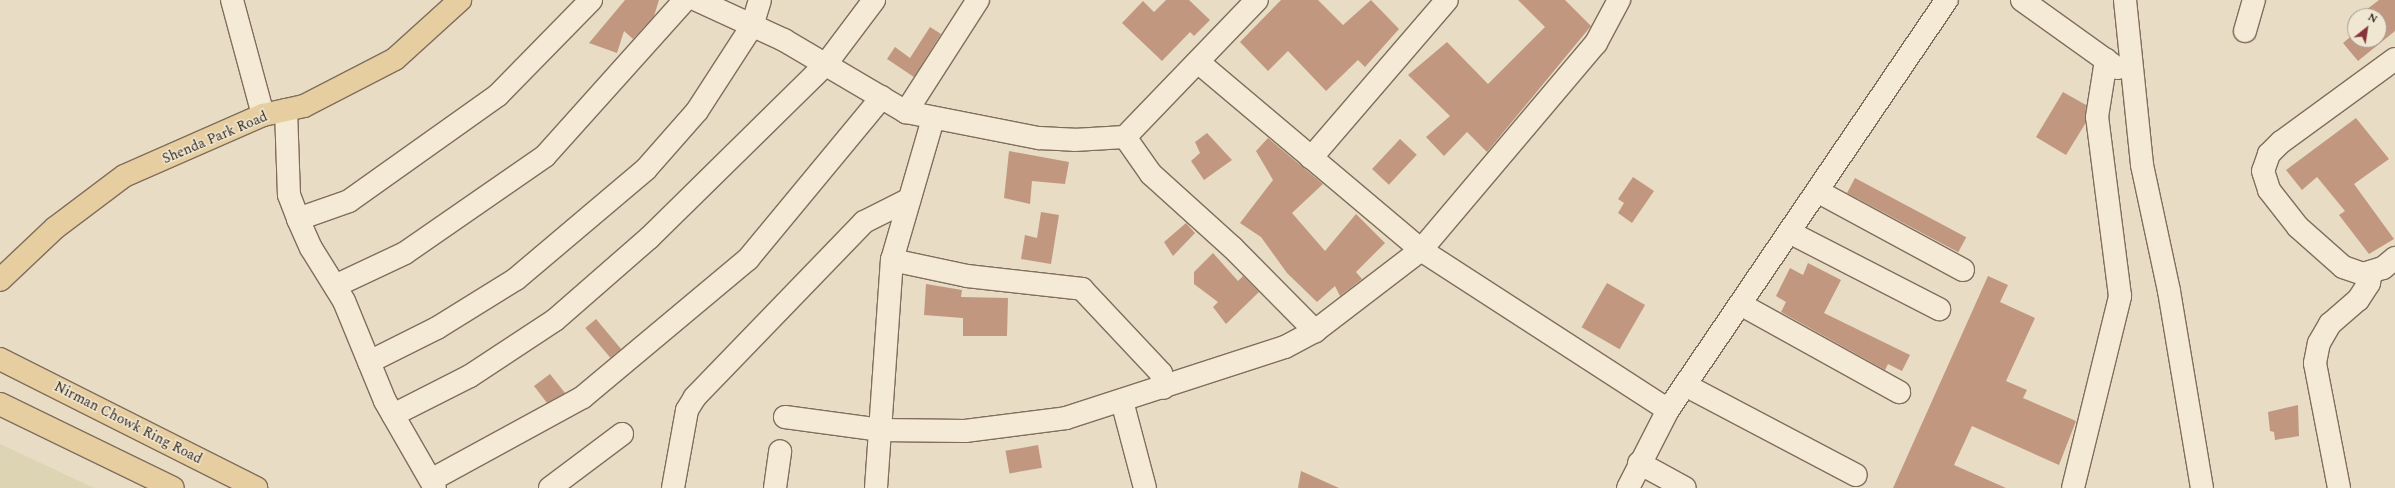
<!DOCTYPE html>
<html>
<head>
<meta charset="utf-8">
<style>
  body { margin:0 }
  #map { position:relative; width:2395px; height:488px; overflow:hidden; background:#e8dcc4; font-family:Spectral,serif }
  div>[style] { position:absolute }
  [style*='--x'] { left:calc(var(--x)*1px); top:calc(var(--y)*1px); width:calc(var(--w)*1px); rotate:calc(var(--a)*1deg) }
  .farmland>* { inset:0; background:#dcd4b3 }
  .building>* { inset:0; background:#c1987f; transform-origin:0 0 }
  .roads { filter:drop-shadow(1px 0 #806e5d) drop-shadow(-1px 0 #806e5d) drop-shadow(0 1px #806e5d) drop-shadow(0 -1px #806e5d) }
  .minor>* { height:22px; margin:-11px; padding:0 11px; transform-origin:11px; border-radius:11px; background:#f4ead6 }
  .major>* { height:22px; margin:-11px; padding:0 11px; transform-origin:11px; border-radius:11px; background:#e6cea1 }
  span { translate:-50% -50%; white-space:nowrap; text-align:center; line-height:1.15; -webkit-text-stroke:3px #f0e7d3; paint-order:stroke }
  .street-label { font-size:14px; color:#32271f }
  .north { position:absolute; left:2347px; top:8px; width:40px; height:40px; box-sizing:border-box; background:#f0e7d3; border:1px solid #a49a8b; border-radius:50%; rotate:30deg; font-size:11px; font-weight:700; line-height:16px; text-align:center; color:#32271f }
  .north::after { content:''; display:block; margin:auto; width:14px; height:18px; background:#873538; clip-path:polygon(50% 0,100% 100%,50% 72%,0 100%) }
</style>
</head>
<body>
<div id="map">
  <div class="farmland">
    <div style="clip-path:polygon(0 444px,94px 488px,0 488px)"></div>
  </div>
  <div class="building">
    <div style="clip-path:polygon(625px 0,659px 0,654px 16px,633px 39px,624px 31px,617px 53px,589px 43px)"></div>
    <div style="clip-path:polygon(1166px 0,1189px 0,1210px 20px,1194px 36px,1190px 32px,1162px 61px,1122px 23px,1143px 1px,1154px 12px)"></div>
    <div style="clip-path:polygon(1281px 0,1318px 0,1343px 25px,1371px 0,1399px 29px,1365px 67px,1358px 60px,1326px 91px,1288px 51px,1268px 71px,1240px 42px)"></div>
    <div style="clip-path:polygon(1518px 0,1565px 0,1591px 26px,1487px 152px,1467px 132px,1444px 156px,1426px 137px,1450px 116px,1408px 75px,1447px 42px,1488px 84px,1545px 27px)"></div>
    <div style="clip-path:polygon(2379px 0,2395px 0,2395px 31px,2358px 61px,2343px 43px,2355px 33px,2355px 40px,2379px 40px,2379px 16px,2358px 16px)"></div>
    <div style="clip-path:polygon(930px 27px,941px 34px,914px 77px,887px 59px,895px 47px,910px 58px)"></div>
    <div style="clip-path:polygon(2063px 92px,2086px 105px,2085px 124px,2066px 155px,2036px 137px)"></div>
    <div style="clip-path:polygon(2356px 118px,2389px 159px,2354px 184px,2394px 239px,2369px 254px,2339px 215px,2345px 211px,2317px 177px,2302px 190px,2286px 170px)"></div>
    <div style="clip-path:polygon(1207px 133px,1232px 160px,1204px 180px,1191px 161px,1200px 153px,1195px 142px)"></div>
    <div style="clip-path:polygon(1268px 138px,1323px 184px,1292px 213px,1325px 251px,1356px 214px,1385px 243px,1356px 272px,1362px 279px,1340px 296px,1335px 286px,1317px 302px,1287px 273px,1261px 237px,1240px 223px,1273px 180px,1256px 151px)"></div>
    <div style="left:1400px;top:139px;width:23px;height:41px;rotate:43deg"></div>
    <div style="clip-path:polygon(1009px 151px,1069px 162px,1065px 184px,1032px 181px,1030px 204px,1004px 198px)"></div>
    <div style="clip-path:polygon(1633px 177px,1654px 191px,1632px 223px,1618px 213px,1624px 203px,1618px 199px)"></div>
    <div style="left:1855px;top:178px;width:126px;height:17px;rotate:28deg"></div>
    <div style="clip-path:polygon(1041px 212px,1059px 215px,1051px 264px,1021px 259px,1025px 235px,1037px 238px)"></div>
    <div style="clip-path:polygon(1186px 223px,1195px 233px,1173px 256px,1164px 242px)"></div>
    <div style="clip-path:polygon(1213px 253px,1238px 281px,1243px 276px,1259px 292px,1226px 324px,1213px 307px,1218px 302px,1194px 284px,1194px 272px)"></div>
    <div style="clip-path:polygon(1808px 263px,1841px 280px,1824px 313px,1910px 355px,1902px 371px,1888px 364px,1885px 370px,1781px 312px,1786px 302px,1776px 296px,1790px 268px,1803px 275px)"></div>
    <div style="clip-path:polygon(1988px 276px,2008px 285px,2000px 302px,2035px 318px,2006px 381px,2027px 390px,2023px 398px,2076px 421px,2059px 465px,1972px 426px,1954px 465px,2006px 488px,1893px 488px)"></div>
    <div style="left:1607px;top:283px;width:44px;height:51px;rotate:30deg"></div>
    <div style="clip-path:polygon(926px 284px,962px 290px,961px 297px,1008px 298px,1007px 336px,963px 336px,963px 318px,924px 315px)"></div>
    <div style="left:596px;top:319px;width:39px;height:14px;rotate:50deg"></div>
    <div style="clip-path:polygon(550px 374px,565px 393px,547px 403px,534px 386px)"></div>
    <div style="clip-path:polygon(2298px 405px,2299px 436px,2275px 440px,2274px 432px,2270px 431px,2268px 412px)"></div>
    <div style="left:1038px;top:445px;width:23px;height:33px;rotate:80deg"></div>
    <div style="clip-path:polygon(1301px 471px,1339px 488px,1298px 488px)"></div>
  </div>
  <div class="roads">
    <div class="minor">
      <div style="--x:232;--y:0;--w:119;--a:74.9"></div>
      <div style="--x:697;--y:0;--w:96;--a:24.7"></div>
      <div style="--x:784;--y:40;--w:142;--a:30.5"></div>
      <div style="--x:906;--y:112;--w:136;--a:11.1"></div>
      <div style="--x:1039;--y:138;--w:35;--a:3"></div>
      <div style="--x:1074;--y:140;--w:51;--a:-3.4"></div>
      <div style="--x:1125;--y:137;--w:190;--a:-46.1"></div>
      <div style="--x:2022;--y:0;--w:117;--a:35.6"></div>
      <div style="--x:2125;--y:0;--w:166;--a:84.1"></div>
      <div style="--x:2142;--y:165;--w:129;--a:77.9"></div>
      <div style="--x:2169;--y:291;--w:200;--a:80.5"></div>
      <div style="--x:2245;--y:31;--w:32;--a:-74"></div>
      <div style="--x:2395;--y:59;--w:141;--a:143.9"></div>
      <div style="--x:2281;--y:142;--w:17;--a:135"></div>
      <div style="--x:2269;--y:154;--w:18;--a:109"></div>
      <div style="--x:2263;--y:171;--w:20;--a:72"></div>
      <div style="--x:2269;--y:190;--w:47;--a:51.9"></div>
      <div style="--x:2298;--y:227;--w:60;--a:41.6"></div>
      <div style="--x:2343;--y:267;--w:21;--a:19"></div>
      <div style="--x:2363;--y:274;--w:21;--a:-17"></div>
      <div style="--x:2383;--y:268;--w:16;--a:-40"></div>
      <div style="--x:1198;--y:62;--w:292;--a:40.1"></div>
      <div style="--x:1421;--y:250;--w:294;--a:32.9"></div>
      <div style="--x:286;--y:110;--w:85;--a:88"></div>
      <div style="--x:289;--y:195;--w:26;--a:69"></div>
      <div style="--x:298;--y:219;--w:32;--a:66"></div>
      <div style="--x:311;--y:248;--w:62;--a:58.1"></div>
      <div style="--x:344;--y:301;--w:108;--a:67.7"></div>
      <div style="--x:385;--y:401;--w:100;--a:60.1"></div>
      <div style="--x:906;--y:112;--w:133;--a:-57.3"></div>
      <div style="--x:1125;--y:137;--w:45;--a:54.9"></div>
      <div style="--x:1151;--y:174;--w:110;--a:42.1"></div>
      <div style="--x:1233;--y:248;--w:117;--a:45.3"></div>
      <div style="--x:1311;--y:158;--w:208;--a:-49.3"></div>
      <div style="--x:1817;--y:191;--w:166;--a:28.4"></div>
      <div style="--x:298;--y:219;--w:54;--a:-19.4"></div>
      <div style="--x:349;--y:201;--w:183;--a:-35.4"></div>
      <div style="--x:498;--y:95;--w:133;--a:-45.6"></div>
      <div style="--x:1789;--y:232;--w:169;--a:27.2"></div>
      <div style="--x:892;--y:260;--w:77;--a:12"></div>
      <div style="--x:967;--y:276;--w:116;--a:6.4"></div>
      <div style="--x:1082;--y:289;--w:115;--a:46.8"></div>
      <div style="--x:1161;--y:373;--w:15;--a:82"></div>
      <div style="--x:335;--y:286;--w:77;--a:-25.2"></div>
      <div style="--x:405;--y:253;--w:170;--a:-34.7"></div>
      <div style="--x:545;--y:156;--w:210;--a:-48.1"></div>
      <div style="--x:1740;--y:304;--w:182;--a:29"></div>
      <div style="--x:369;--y:362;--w:76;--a:-26.6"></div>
      <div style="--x:437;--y:328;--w:93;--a:-31.8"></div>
      <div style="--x:516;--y:279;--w:170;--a:-40.2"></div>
      <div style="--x:646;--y:169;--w:77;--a:-48.7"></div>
      <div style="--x:697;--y:111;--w:101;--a:-57.1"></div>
      <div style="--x:752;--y:26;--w:27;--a:-73"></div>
      <div style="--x:1685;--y:385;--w:193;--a:27.8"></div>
      <div style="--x:1122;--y:401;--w:90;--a:75.2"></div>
      <div style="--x:393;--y:415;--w:86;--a:-26.9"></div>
      <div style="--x:470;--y:376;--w:102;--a:-33.4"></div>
      <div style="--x:555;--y:320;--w:125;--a:-41.1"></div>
      <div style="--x:649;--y:238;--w:248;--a:-44.5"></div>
      <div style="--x:826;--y:64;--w:80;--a:-53.1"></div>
      <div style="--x:785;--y:417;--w:97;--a:7.7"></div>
      <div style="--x:881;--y:430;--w:84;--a:0.7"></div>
      <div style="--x:965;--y:431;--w:102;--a:-7.3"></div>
      <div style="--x:1066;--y:418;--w:230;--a:-18"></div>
      <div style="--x:1285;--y:347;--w:34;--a:-28"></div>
      <div style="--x:1315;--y:331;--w:133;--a:-37.4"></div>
      <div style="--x:1421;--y:250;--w:271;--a:-49.8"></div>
      <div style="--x:1596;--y:43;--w:49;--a:-61.9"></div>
      <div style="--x:1639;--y:463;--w:52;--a:28.5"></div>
      <div style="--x:431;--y:480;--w:173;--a:-28.6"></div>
      <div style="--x:583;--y:397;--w:215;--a:-39.9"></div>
      <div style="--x:748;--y:259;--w:210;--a:-50.4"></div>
      <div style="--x:550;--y:488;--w:90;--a:-36.9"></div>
      <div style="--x:673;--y:488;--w:79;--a:-79.8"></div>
      <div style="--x:687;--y:410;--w:15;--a:-58"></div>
      <div style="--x:695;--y:397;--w:243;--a:-46"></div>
      <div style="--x:864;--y:222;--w:51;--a:-26.6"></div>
      <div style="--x:775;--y:488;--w:37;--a:-82"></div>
      <div style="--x:876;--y:488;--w:229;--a:-86"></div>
      <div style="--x:892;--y:260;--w:147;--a:-73.8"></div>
      <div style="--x:1628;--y:488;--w:88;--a:-62.9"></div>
      <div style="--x:1668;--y:410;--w:496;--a:-55.8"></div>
      <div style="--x:2073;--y:488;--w:198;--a:-76.2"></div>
      <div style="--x:2120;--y:296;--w:180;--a:-97.3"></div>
      <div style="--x:2097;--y:117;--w:58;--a:-81"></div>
      <div style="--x:2339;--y:488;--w:127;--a:-100.9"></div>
      <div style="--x:2315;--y:363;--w:20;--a:-79"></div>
      <div style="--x:2319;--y:343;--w:22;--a:-60"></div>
      <div style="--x:2330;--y:324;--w:37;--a:-41"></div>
      <div style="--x:2358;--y:300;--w:20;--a:-57"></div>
      <div style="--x:2369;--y:283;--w:11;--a:-80"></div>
    </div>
    <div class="major">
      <div style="--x:0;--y:280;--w:76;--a:-43.4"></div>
      <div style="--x:55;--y:228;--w:86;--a:-37"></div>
      <div style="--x:124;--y:176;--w:152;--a:-23.7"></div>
      <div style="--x:263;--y:115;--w:42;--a:-12.4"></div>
      <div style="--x:304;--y:106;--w:102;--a:-27.3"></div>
      <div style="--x:395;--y:59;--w:88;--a:-42.2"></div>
      <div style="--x:0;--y:359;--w:287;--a:26.7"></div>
      <div style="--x:0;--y:404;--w:192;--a:25.9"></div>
    </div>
  </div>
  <div class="street-label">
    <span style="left:215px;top:138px;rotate:-23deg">Shenda Park Road</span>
    <span style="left:128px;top:423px;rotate:27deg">Nirman Chowk Ring Road</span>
  </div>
  <div class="north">N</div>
</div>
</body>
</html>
